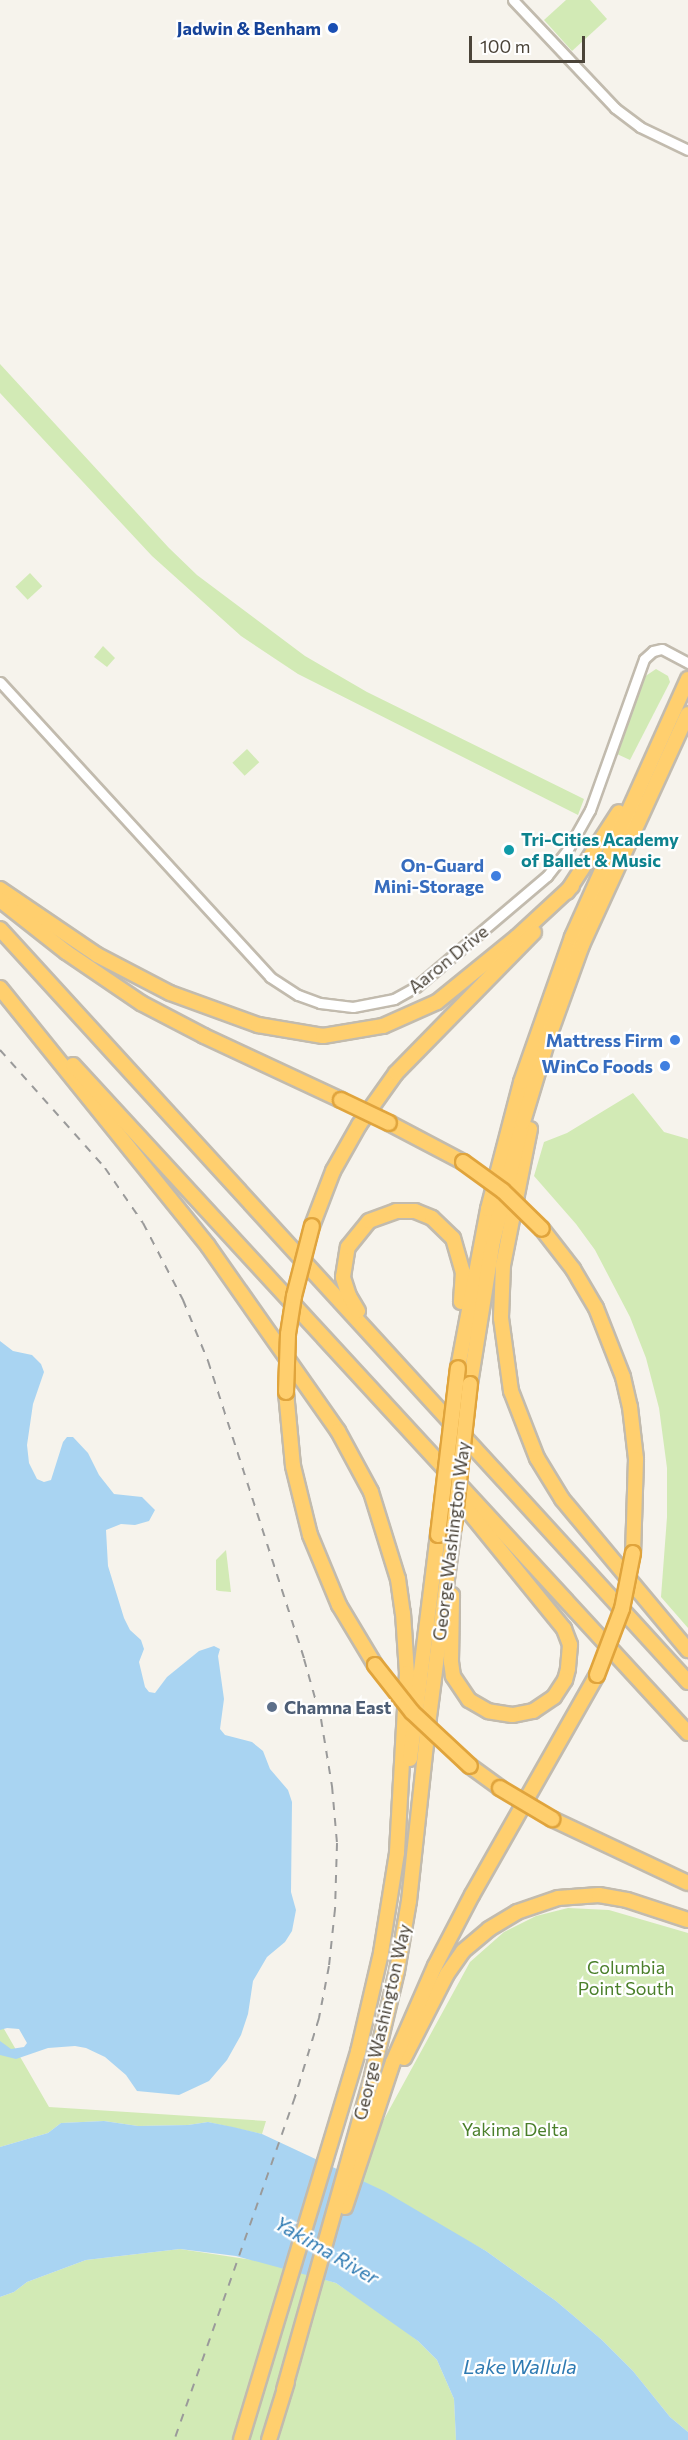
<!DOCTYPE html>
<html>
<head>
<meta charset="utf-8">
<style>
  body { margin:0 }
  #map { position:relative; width:688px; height:2440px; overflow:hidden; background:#f6f3ec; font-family:Commissioner,sans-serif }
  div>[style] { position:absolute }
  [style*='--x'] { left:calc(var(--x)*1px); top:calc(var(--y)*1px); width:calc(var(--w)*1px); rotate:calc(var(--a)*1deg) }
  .green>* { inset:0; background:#d2eab5; transform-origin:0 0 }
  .water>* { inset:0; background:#a9d4f2 }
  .roads { filter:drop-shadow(2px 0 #c2bbae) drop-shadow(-2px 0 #c2bbae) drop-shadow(0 2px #c2bbae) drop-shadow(0 -2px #c2bbae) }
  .minor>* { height:9px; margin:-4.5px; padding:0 4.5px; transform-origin:4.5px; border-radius:4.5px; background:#fff }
  .highway>* { height:14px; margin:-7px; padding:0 7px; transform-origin:7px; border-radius:7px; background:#ffcf6e }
  .rail>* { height:2px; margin-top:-1px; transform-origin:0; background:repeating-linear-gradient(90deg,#9a9a9a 0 8px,transparent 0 16px) }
  .bridges { filter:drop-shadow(2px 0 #e0a43c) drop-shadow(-2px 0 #e0a43c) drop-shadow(0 2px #e0a43c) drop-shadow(0 -2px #e0a43c) }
  .highway-bridge>* { height:14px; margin:-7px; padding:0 7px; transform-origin:7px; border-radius:7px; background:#ffcf6e }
  .dots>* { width:16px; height:16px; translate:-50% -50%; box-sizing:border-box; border:3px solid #fff; border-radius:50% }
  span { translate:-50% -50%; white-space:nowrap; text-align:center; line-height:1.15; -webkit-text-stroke:4.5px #fff; paint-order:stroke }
  .transit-label { font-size:18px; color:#164399; font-weight:700 }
  .right { translate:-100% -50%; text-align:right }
  .culture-label { font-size:18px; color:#0d838f; font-weight:700 }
  .left { translate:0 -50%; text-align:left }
  .shop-label { font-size:18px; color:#366cbe; font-weight:700 }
  .street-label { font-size:18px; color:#4b4439 }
  .service-label { font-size:18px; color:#4e5e75; font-weight:700 }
  .park-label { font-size:18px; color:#4a7f2a }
  .water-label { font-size:20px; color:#2e7ab2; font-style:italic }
  .scale { position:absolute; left:469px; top:36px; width:116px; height:27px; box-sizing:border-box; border:3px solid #4b4439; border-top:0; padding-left:8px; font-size:18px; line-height:21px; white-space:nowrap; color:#4b4439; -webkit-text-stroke:4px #fff; paint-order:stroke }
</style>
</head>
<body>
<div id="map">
  <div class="green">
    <div style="clip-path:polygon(566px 0,590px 0,607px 19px,572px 51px,544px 20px)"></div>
    <div style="clip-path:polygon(0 364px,169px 548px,197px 575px,305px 656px,367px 692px,584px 799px,578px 815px,298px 674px,241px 636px,152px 556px,0 393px)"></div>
    <div style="left:30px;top:573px;width:18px;height:20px;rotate:47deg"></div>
    <div style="clip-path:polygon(103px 646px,115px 658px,107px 667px,94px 657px)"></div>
    <div style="clip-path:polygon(656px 669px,668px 676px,670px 682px,630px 760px,617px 754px,644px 677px)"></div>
    <div style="left:247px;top:749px;width:18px;height:20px;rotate:47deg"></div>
    <div style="clip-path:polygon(633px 1093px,664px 1132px,688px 1139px,688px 1628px,661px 1597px,667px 1517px,667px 1468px,659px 1408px,646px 1358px,630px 1317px,595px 1250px,576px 1224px,534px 1176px,544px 1142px,567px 1133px)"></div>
    <div style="clip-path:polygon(226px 1550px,231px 1592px,219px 1591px,216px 1590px,216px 1560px)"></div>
    <div style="clip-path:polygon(568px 1908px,609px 1910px,688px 1933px,688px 2432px,670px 2417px,633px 2371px,602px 2340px,556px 2301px,486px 2251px,362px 2183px,377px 2132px,470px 1962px,504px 1932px,536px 1916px)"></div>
    <div style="clip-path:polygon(0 2022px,49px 2107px,266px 2121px,262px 2134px,208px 2122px,188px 2125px,138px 2126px,104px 2121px,61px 2123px,48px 2133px,0 2147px)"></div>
    <div style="clip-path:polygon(180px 2249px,260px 2261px,336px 2283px,388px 2318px,418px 2341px,437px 2360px,454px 2399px,456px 2440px,0 2440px,0 2297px,14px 2292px,27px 2282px,86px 2260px)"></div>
  </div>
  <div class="water">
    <div style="clip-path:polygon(0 1341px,13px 1351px,32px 1355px,41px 1364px,44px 1372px,33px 1404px,27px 1445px,29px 1463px,37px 1479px,44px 1482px,51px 1480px,63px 1442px,67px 1437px,73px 1437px,88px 1453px,99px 1475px,114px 1494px,142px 1497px,155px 1510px,149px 1521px,135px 1525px,121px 1524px,106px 1530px,108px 1566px,124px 1618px,130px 1630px,141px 1640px,144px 1649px,139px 1662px,145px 1687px,149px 1692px,155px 1693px,167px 1677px,199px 1651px,214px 1646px,220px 1649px,218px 1656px,224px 1699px,220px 1729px,225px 1735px,252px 1742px,263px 1751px,270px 1769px,288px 1790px,292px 1802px,291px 1892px,296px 1910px,292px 1931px,285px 1942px,267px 1957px,253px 1981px,248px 2014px,241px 2035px,227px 2060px,209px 2081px,179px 2095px,137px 2091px,126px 2075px,105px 2057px,86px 2048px,75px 2046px,48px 2048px,16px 2059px,0 2055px,0 2041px,11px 2049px,24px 2047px,27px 2043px,19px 2029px,7px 2028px,0 2030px)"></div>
    <div style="clip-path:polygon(104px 2121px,138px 2126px,188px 2125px,208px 2122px,233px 2127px,262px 2134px,384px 2191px,486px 2251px,556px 2301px,602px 2340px,633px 2371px,670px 2417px,688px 2432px,688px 2440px,456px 2440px,454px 2399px,437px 2360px,418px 2341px,336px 2283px,236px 2256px,180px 2249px,86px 2260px,27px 2282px,14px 2292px,0 2297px,0 2147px,48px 2133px,61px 2123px)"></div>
  </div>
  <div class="roads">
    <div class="minor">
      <div style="--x:513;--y:0;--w:149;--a:46.6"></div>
      <div style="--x:615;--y:108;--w:31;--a:37"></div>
      <div style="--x:640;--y:127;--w:53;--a:25.6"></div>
      <div style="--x:0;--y:682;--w:400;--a:47.5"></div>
      <div style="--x:270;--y:977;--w:33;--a:33"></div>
      <div style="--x:298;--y:995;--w:23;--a:20"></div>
      <div style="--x:320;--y:1003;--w:33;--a:7"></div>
      <div style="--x:353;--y:1007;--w:42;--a:-11"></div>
      <div style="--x:394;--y:999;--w:25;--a:-29"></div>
      <div style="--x:416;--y:987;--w:172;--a:-40.3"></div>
      <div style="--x:547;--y:876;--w:34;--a:-52"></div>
      <div style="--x:568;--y:849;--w:45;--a:-60.6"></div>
      <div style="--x:590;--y:810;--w:160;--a:-70.3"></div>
      <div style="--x:644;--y:659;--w:12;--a:-42"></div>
      <div style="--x:653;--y:651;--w:9;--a:-13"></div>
      <div style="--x:662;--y:649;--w:30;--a:28"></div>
    </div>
    <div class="highway">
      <div style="--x:0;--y:889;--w:117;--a:34.2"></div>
      <div style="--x:97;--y:955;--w:82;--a:27.5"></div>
      <div style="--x:170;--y:993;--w:94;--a:20"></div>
      <div style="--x:258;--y:1025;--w:66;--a:9.6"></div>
      <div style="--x:323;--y:1036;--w:61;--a:-9.5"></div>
      <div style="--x:383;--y:1026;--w:59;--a:-24"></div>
      <div style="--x:437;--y:1002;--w:103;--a:-39.1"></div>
      <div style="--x:517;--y:937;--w:75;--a:-42.8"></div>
      <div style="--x:567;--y:892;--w:95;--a:-57"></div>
      <div style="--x:0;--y:900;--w:84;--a:38.2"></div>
      <div style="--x:66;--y:952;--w:91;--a:34.2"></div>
      <div style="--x:141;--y:1003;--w:71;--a:27.6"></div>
      <div style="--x:204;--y:1036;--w:151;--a:25"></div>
      <div style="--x:0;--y:929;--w:1020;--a:47.58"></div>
      <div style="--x:0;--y:988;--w:331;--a:51.1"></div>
      <div style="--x:208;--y:1246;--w:226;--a:54.9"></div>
      <div style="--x:338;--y:1431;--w:69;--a:61.6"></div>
      <div style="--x:371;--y:1492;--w:91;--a:72.8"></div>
      <div style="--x:398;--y:1579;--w:34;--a:82"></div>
      <div style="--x:403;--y:1613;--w:60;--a:86.2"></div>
      <div style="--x:407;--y:1673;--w:180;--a:93.2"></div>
      <div style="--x:397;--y:1853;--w:101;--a:99.1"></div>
      <div style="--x:381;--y:1953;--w:102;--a:103.1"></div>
      <div style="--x:358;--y:2052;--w:405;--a:106.8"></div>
      <div style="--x:73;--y:1065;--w:908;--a:47.37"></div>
      <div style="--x:389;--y:1123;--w:84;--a:27.8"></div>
      <div style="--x:530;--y:1129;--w:139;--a:101.2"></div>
      <div style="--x:503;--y:1265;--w:53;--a:92.2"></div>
      <div style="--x:501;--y:1318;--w:74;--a:82.2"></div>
      <div style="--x:511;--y:1391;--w:72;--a:68.8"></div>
      <div style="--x:537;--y:1458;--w:48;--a:58.6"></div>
      <div style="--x:562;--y:1499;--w:197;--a:50.2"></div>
      <div style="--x:312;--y:1226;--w:59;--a:-69.1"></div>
      <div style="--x:333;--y:1171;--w:53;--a:-60.5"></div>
      <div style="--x:359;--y:1125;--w:64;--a:-54.6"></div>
      <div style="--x:396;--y:1073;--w:197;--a:-45.6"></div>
      <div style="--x:542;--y:1229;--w:51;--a:52.2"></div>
      <div style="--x:573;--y:1269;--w:45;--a:59.5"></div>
      <div style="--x:596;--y:1308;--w:74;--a:68.6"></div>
      <div style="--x:623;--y:1377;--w:31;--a:77"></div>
      <div style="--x:630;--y:1407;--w:52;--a:83.4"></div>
      <div style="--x:636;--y:1459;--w:94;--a:91.8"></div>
      <div style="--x:358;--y:1311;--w:17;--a:-121"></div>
      <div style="--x:349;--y:1296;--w:20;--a:-108"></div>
      <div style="--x:343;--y:1277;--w:30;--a:-81"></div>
      <div style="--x:348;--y:1247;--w:33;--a:-51"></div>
      <div style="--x:369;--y:1221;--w:29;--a:-20"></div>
      <div style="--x:396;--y:1211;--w:19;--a:0"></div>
      <div style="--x:415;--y:1211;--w:18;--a:22"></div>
      <div style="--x:432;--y:1218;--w:29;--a:44"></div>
      <div style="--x:453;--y:1238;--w:35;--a:74"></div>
      <div style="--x:463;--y:1272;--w:30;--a:94"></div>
      <div style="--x:458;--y:1368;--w:162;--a:-79.3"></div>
      <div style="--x:488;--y:1209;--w:131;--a:-75.4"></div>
      <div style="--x:521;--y:1082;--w:154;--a:-70.6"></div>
      <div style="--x:572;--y:937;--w:283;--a:-65.8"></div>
      <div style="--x:470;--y:1384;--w:145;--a:-80.9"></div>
      <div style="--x:493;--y:1241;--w:123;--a:-75.9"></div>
      <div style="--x:523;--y:1122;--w:87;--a:-73.2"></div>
      <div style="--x:548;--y:1039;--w:100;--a:-70.1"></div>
      <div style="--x:582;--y:945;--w:254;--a:-65.4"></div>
      <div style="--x:286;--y:1392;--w:74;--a:84.6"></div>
      <div style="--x:293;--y:1466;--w:71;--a:76.2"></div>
      <div style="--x:310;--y:1535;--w:76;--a:67.5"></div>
      <div style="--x:339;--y:1605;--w:70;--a:59"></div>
      <div style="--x:452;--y:1491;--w:178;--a:50.9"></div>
      <div style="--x:564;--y:1629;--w:17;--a:69"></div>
      <div style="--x:570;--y:1645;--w:24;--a:95"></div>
      <div style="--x:568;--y:1669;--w:11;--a:105"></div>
      <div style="--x:565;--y:1680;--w:20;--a:123"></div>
      <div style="--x:554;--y:1697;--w:25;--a:146"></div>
      <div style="--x:533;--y:1711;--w:21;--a:169"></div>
      <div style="--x:512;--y:1715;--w:24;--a:-171"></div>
      <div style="--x:488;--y:1711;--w:22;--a:-150"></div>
      <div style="--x:469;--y:1700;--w:29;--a:-124"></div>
      <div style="--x:453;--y:1676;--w:14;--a:-98"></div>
      <div style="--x:451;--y:1662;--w:67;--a:-89.1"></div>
      <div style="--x:410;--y:1759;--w:226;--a:-82.9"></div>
      <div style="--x:470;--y:1766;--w:37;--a:36"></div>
      <div style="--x:552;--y:1819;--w:150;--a:25.2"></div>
      <div style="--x:404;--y:2058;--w:94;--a:-62.9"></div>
      <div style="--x:447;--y:1974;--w:28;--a:-55"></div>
      <div style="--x:463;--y:1951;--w:34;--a:-40"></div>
      <div style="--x:489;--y:1929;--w:33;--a:-31"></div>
      <div style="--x:517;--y:1912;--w:43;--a:-18.9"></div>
      <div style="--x:558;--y:1898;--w:41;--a:-4.2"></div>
      <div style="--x:599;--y:1895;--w:28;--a:10"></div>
      <div style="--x:627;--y:1900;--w:64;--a:18.2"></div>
      <div style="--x:345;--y:2207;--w:153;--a:-71.7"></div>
      <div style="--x:393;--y:2062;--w:105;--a:-66.4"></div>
      <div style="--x:435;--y:1966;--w:80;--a:-62.5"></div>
      <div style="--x:472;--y:1895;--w:253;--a:-60.4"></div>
      <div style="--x:284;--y:2390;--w:326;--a:-74.3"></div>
      <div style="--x:372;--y:2076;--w:108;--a:-76.6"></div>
      <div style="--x:397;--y:1971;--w:71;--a:-80.3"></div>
      <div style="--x:409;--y:1901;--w:177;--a:-83.8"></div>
      <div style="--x:428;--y:1725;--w:201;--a:-82.6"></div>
      <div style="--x:269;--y:2440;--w:61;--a:-72.8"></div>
    </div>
  </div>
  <div class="rail">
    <div style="--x:0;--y:1050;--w:158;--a:48.3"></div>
    <div style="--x:105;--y:1168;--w:67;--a:55.4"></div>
    <div style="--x:143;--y:1223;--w:87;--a:62.5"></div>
    <div style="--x:183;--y:1300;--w:66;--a:67.7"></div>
    <div style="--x:208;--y:1361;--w:313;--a:72.1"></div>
    <div style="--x:304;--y:1659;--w:62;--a:74.2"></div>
    <div style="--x:321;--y:1719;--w:68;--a:80.7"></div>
    <div style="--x:332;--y:1786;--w:57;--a:85"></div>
    <div style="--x:337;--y:1843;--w:66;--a:91.7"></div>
    <div style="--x:335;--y:1909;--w:57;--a:96"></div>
    <div style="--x:329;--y:1966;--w:53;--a:100.9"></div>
    <div style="--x:319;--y:2018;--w:83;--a:106.9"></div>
    <div style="--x:295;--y:2097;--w:364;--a:109.4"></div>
  </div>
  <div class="bridges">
    <div class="highway-bridge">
      <div style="--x:341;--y:1100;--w:53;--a:25.6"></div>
      <div style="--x:463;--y:1162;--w:49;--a:35.9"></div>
      <div style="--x:503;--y:1191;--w:54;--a:44.3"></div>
      <div style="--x:286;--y:1392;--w:58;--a:-88"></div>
      <div style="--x:288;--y:1334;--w:38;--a:-81"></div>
      <div style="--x:294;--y:1296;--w:72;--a:-75.6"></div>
      <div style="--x:454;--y:1526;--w:143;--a:-83.6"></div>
      <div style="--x:438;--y:1535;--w:168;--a:-83.2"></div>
      <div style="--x:375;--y:1665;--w:60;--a:51.8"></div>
      <div style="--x:412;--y:1712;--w:79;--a:43"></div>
      <div style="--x:597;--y:1675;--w:71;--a:-69.3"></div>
      <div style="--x:622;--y:1609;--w:57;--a:-78.9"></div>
      <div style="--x:500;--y:1788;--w:61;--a:30.8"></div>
    </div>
  </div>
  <div class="dots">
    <div style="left:333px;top:28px;background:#1a4fb4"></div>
    <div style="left:509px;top:850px;background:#0f9aa8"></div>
    <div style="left:496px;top:876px;background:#3f7fe0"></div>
    <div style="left:675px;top:1040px;background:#3f7fe0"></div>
    <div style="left:665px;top:1066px;background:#3f7fe0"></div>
    <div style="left:272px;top:1707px;background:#5c6f8a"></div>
  </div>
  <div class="transit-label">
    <span class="right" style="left:321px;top:28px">Jadwin &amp; Benham</span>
  </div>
  <div class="culture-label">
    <span class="left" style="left:521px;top:850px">Tri-Cities Academy<br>of Ballet &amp; Music</span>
  </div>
  <div class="shop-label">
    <span class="right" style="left:484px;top:876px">On-Guard<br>Mini-Storage</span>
    <span class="right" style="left:663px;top:1040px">Mattress Firm</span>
    <span class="right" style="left:653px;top:1066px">WinCo Foods</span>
  </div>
  <div class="street-label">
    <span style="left:448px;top:959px;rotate:-39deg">Aaron Drive</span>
    <span style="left:451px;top:1541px;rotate:-83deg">George Washington Way</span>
    <span style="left:382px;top:2022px;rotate:-77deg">George Washington Way</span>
  </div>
  <div class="service-label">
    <span class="left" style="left:284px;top:1707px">Chamna East</span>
  </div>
  <div class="park-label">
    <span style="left:626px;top:1978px">Columbia<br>Point South</span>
    <span style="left:515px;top:2129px">Yakima Delta</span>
  </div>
  <div class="water-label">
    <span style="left:327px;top:2250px;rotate:30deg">Yakima River</span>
    <span style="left:520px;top:2366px">Lake Wallula</span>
  </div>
  <div class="scale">100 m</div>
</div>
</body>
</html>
